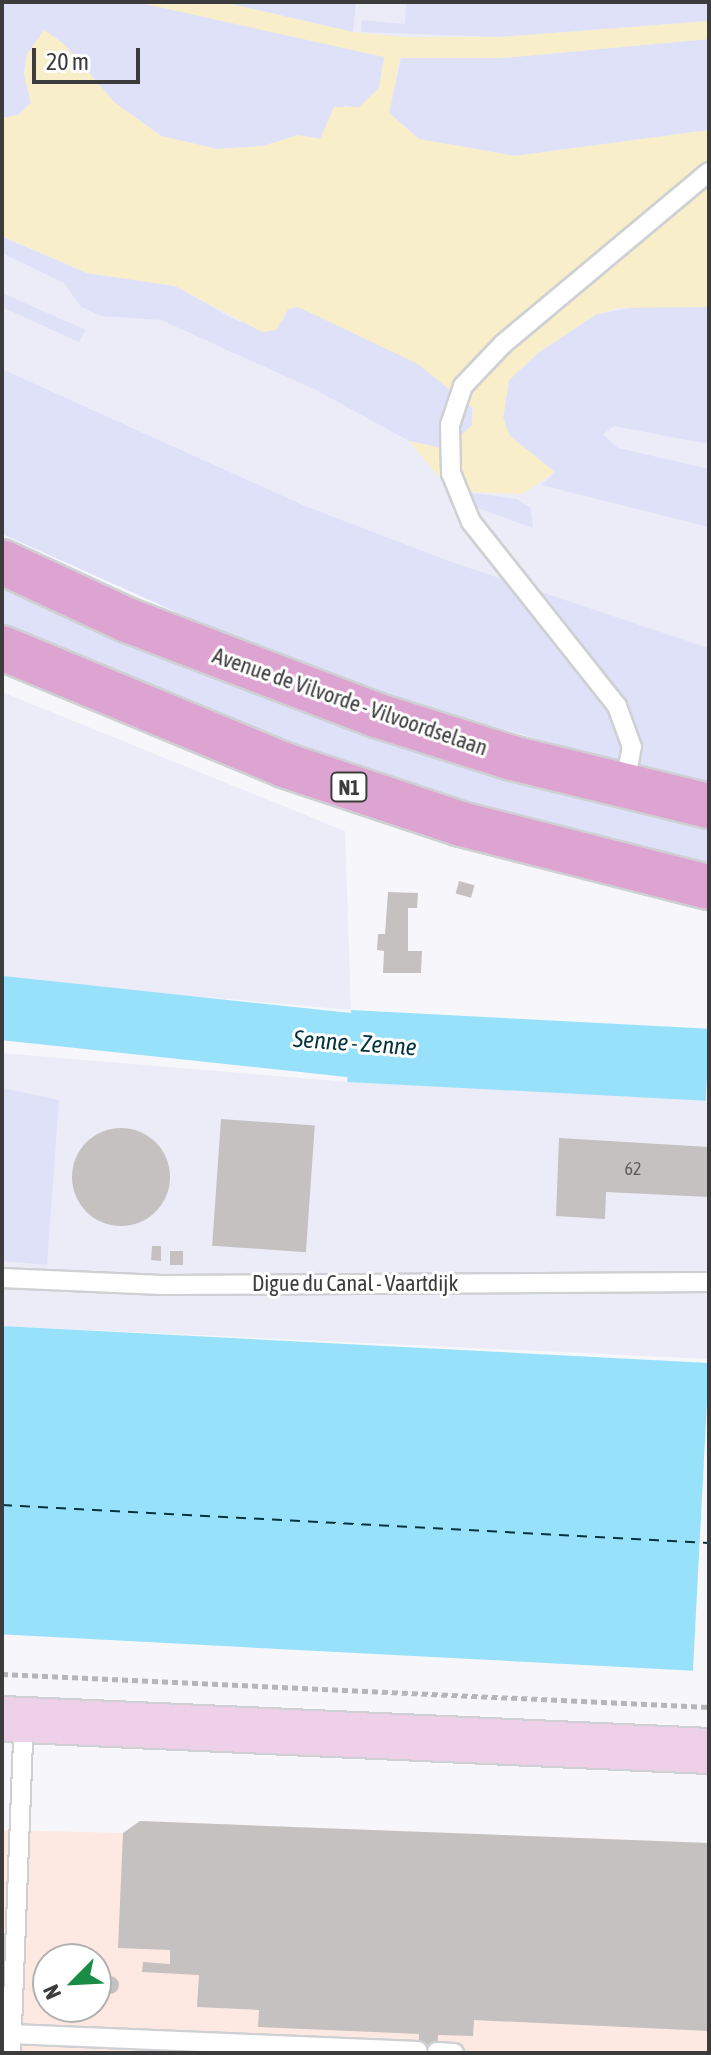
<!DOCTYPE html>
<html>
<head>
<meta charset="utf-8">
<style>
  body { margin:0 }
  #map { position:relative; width:711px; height:2055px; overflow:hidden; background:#f7f7fb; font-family:"Asap Condensed",sans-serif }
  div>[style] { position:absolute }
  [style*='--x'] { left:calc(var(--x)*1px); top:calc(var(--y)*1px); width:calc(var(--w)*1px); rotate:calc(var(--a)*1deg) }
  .commercial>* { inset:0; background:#fde9e2 }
  .built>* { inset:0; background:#ebecf7 }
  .green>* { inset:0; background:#dfe1f9 }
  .sand>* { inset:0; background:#f8eec9 }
  .water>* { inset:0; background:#98e1fa; transform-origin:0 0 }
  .river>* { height:64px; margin:-32px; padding:0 32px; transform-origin:32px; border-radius:32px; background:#98e1fa }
  .ferry>* { height:2px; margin-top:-1px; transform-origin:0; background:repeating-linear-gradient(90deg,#043340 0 10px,transparent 0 18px) }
  .building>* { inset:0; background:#c5c1c0; transform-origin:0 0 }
  .round { border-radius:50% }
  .path>* { height:5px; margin-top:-2.5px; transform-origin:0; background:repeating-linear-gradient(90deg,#b6b6b9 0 6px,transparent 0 10px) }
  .roads { filter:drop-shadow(2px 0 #cfd0d3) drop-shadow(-2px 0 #cfd0d3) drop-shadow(0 2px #cfd0d3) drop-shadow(0 -2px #cfd0d3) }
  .service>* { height:18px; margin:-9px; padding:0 9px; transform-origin:9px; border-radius:9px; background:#fff }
  .secondary>* { height:44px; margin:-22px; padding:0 22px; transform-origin:22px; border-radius:22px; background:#eed1e8 }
  .primary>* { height:44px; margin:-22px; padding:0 22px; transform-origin:22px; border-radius:22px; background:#dea4d1 }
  span { translate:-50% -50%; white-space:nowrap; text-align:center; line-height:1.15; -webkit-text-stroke:6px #fff; paint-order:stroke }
  .number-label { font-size:18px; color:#5e5d5e }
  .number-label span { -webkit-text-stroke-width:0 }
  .shield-label span { padding:2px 6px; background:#fff; border:2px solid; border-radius:6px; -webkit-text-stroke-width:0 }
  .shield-label { font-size:20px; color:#3c3c3d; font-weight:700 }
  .street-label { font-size:22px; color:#3c3c3d }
  .water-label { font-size:24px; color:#043340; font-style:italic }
  .frame { position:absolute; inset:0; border:4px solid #3c3c3d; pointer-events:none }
  .north { position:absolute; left:32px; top:1943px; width:80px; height:80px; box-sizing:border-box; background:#fff; border:2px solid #b1b1b1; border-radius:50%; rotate:246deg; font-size:22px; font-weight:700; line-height:32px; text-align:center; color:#3c3c3d }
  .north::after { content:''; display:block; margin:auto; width:28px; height:36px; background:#1b8c46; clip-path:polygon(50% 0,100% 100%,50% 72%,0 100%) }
  .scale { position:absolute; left:32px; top:48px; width:108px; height:36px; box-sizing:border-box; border:4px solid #3c3c3d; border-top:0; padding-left:10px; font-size:24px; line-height:28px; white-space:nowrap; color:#3c3c3d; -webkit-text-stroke:6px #fff; paint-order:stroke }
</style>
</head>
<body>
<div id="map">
  <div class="commercial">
    <div style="clip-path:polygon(evenodd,140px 1821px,709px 1843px,709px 2053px,2px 2053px,2px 1830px,126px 1833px,140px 1821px,48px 1959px,96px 1959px,96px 2007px,48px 2007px,48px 1959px)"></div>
  </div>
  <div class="built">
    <div style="clip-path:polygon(2px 2px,709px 2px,709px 648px,449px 561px,303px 505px,2px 369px)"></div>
    <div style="clip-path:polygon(2px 692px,345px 831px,351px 1010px,2px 979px)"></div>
    <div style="clip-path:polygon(2px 1053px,348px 1082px,709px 1098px,709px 1359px,2px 1326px)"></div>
  </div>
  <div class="green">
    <div style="clip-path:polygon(2px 2px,136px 2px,224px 18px,385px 57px,379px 88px,359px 108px,345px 105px,321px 139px,298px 135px,263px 146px,217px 149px,161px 136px,114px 102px,64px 44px,44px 30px,27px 54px,24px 74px,31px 103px,18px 115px,2px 118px)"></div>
    <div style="clip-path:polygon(222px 2px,356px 2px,353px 32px)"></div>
    <div style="clip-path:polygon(396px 2px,709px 2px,709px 21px,500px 37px,361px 32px,362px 20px,405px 24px,406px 3px)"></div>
    <div style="clip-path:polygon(709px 39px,709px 130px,514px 156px,419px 139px,389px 113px,401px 58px,502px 58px)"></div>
    <div style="clip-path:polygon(2px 237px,87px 273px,175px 286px,239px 322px,282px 322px,288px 309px,298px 307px,313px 312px,418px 364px,472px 408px,472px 425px,446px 449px,409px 441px,316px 390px,161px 320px,101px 316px,81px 307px,64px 283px,2px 253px)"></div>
    <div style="clip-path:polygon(2px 293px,86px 330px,79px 342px,2px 307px)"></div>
    <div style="clip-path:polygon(643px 305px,709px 307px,709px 444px,614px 426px,603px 434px,618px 448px,709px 469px,709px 527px,542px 485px,555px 472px,510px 437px,503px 418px,509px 380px,538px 353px,595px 315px)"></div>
    <div style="clip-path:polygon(2px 369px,303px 505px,449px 561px,709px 648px,709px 782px,571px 749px,400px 699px,234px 638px,2px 534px)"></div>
    <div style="clip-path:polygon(465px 492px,517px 499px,531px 508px,533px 528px,461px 502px)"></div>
    <div style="clip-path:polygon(2px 583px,709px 826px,709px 871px,356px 774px,2px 630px)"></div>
    <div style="clip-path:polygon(2px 1088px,59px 1100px,47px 1265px,2px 1261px)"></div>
  </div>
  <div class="sand">
    <div style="clip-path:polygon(136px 2px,222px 2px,353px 32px,405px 37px,500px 37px,709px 21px,709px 39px,502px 58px,400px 58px,389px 113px,419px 139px,515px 156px,709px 130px,709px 307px,618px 308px,595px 315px,538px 353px,509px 380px,503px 418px,510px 436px,555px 472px,522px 494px,465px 492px,437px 475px,409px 441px,446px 449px,472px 425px,473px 408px,418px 364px,298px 307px,288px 309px,276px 330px,262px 332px,175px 286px,87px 273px,2px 236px,2px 118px,18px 115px,31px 103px,24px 74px,27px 54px,44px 30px,64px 44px,114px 102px,161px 136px,217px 149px,263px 146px,298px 135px,320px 139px,334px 107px,359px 107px,379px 88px,384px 57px)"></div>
  </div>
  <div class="water">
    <div style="left:351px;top:1010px;width:359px;height:72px;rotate:3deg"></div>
    <div style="left:2px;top:1326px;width:708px;height:308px;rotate:3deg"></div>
  </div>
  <div class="river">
    <div style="--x:2;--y:1008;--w:350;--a:6.1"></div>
    <div style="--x:350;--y:1045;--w:89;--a:2.6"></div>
  </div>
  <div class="ferry">
    <div style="--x:2;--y:1505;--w:708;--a:3.08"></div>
  </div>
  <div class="building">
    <div style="left:459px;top:881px;width:16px;height:13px;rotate:15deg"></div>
    <div style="clip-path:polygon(388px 892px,418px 893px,417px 908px,408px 908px,408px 951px,422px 951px,421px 973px,383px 973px,384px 951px,377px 950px,378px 934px,385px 934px)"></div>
    <div style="left:221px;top:1119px;width:94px;height:127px;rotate:4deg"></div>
    <div class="round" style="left:72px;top:1128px;width:98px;height:98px"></div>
    <div style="clip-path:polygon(559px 1138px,709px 1147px,709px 1197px,606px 1192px,605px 1219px,556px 1216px)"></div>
    <div style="clip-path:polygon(152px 1246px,161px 1246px,161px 1261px,151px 1260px)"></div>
    <div style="left:170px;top:1251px;width:13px;height:14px"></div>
    <div style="clip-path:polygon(140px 1821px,709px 1843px,709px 2031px,474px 2020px,473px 2036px,438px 2035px,437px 2053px,418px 2053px,419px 2034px,258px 2027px,259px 2010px,197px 2007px,199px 1975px,142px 1972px,143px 1962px,170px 1964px,170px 1950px,118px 1948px,123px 1833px)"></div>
    <div class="round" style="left:101px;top:1976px;width:18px;height:18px"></div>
  </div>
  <div class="path">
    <div style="--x:2;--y:1674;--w:708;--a:2.67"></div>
  </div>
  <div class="roads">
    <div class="service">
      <div style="--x:625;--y:785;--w:39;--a:-80"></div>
      <div style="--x:632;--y:747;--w:44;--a:-110.1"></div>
      <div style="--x:617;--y:706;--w:235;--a:-128.4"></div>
      <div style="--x:471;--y:522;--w:53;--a:-112.2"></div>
      <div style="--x:451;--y:473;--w:48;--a:-91.2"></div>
      <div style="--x:450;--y:425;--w:41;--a:-71.6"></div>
      <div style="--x:463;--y:386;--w:58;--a:-46.4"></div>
      <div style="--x:503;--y:344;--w:268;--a:-39.9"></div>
      <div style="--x:2;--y:1278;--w:160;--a:2.5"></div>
      <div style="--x:162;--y:1285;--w:547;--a:-0.31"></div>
      <div style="--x:11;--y:2034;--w:407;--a:2.4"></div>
      <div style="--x:437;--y:2052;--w:17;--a:3"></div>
      <div style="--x:11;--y:2053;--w:333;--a:-87.8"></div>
    </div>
    <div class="secondary">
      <div style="--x:2;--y:1719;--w:708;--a:2.59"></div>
    </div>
    <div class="primary">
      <div style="--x:2;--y:562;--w:138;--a:24.9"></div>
      <div style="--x:127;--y:620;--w:270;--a:20.9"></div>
      <div style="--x:379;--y:716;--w:139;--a:17.5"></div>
      <div style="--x:512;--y:758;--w:203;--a:13.7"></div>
      <div style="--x:2;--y:648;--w:305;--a:22.5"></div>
      <div style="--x:284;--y:765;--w:187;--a:18.4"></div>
      <div style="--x:461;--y:824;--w:256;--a:14.3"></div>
    </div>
  </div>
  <div class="number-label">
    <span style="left:633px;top:1169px">62</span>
  </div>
  <div class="shield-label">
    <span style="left:349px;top:787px">N1</span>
  </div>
  <div class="street-label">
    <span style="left:350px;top:702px;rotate:19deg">Avenue de Vilvorde - Vilvoordselaan</span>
    <span style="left:355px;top:1284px">Digue du Canal - Vaartdijk</span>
  </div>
  <div class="water-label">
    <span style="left:355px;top:1043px;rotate:4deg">Senne - Zenne</span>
  </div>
  <div class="frame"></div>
  <div class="north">N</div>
  <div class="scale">20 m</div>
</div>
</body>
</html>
